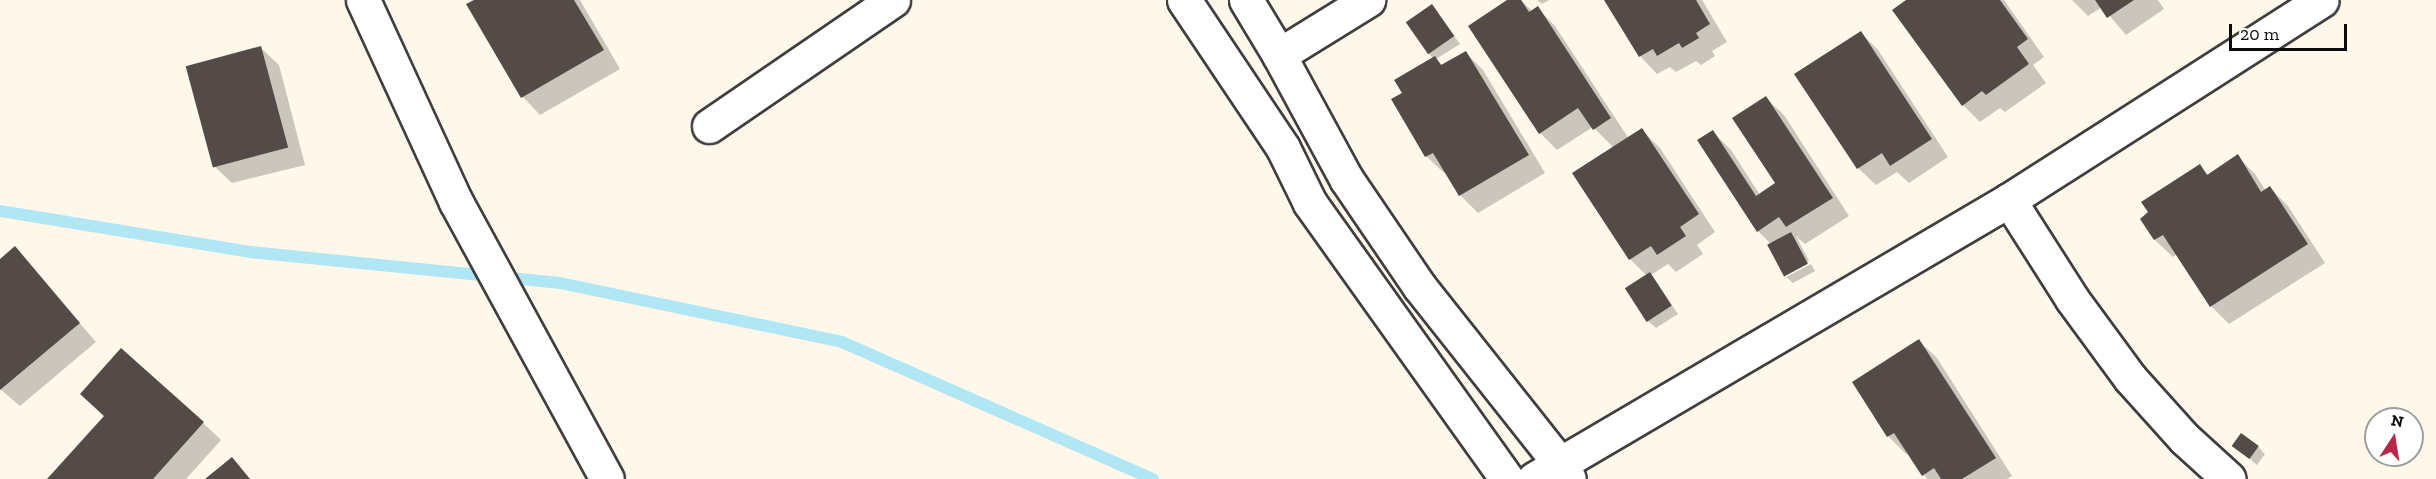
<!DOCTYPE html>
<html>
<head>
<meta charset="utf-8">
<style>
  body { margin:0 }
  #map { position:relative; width:2436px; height:479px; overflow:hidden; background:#fff7ea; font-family:"Zilla Slab",serif }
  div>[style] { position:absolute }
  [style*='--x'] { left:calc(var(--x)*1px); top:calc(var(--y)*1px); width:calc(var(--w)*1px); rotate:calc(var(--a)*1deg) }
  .shadow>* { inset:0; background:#0003 }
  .stream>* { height:12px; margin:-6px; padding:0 6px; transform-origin:6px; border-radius:6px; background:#b1e6f4 }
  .building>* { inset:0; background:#544b48; transform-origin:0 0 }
  .roads { filter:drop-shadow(2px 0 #3f3f3f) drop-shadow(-2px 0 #3f3f3f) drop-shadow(0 2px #3f3f3f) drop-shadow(0 -2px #3f3f3f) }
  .minor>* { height:33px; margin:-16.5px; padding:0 16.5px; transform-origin:16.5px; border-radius:16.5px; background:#fff }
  span { translate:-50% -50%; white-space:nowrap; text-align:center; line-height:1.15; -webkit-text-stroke:6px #fff; paint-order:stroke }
  .north { position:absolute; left:2364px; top:407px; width:60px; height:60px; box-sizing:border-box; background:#fff; border:2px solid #9e9e9e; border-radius:50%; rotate:12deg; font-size:16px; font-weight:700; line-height:24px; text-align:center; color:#0c0c0c }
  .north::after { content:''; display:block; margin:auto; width:21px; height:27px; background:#b82746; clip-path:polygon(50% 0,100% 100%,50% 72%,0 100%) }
  .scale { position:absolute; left:2229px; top:24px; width:118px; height:27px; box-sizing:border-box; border:3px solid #0c0c0c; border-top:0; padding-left:8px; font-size:18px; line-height:21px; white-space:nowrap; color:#0c0c0c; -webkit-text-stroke:4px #fff; paint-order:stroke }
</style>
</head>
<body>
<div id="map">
  <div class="shadow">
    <div style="clip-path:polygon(477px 0,580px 0,620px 69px,540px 115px,523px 97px)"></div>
    <div style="clip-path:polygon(1510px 0,1521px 0,1532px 11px,1537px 8px,1555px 26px,1629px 139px,1642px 130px,1660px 148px,1715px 232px,1697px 245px,1703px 254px,1676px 272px,1668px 264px,1651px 275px,1678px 314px,1656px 328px,1648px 321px,1647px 276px,1630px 259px,1614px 148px,1593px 127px,1557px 150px,1540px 133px)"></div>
    <div style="clip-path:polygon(1537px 0,1549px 0,1542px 4px)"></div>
    <div style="clip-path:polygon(1606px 0,1702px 0,1727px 42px,1712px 51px,1715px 56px,1701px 65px,1696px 61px,1676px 72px,1670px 67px,1657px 74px,1640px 56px)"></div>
    <div style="clip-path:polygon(1909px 0,2004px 0,2044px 57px,2033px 65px,2046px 83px,2005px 112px,2000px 108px,1980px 122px,1963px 105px)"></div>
    <div style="clip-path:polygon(2072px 0,2158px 0,2164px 9px,2126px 35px,2102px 7px,2088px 16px)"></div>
    <div style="clip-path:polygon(1432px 6px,1460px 44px,1436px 59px,1443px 66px,1466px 53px,1483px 70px,1545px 173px,1478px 213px,1460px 195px,1446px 172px,1444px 173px,1426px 156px,1404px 93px,1434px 59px,1428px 53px)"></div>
    <div style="clip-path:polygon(1861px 33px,1878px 50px,1948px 157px,1909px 183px,1897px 172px,1876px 185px,1858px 168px)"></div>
    <div style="clip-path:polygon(261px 48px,279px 65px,305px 165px,232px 183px,214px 166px)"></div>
    <div style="clip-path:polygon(1766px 98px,1784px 115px,1849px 216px,1805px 244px,1796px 236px,1809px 261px,1786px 274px,1771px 244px,1758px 231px,1713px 132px,1731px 150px,1760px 195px,1777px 184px)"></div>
    <div style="clip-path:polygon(2237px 156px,2255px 174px,2266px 191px,2270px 188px,2288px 206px,2325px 263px,2229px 324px,2212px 307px,2177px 254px,2173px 257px,2155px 240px,2142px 219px,2199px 166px,2209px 175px)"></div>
    <div style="clip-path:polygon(15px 248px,96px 342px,20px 406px,0 389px,0 261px)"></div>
    <div style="clip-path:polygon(1811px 264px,1815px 271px,1793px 283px,1786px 277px)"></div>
    <div style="clip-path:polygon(1919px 341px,1937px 358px,2012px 476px,2007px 479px,1927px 479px,1908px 453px,1906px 454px,1888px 436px)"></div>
    <div style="clip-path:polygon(82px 394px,203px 423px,221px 440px,186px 479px,49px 479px,105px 417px)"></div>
    <div style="clip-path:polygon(2234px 445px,2258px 447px,2265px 454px,2257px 465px)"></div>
  </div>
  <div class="stream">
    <div style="--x:0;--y:211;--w:253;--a:9.3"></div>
    <div style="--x:250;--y:252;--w:312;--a:5.7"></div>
    <div style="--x:560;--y:283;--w:288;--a:11.8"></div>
    <div style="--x:842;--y:342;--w:340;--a:23.8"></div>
  </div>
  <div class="building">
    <div style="clip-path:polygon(474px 0,574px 0,604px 50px,521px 98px,466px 4px)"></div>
    <div style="clip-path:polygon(1507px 0,1521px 0,1529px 12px,1538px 6px,1611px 118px,1593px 130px,1578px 108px,1539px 134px,1468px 26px)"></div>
    <div style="clip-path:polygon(1604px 0,1696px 0,1710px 24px,1696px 33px,1699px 38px,1682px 48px,1679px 43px,1657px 56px,1653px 49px,1639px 57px)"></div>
    <div style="clip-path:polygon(1906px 0,2000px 0,2028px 39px,2017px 47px,2029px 64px,1986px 95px,1982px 91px,1962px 106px,1892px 10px)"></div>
    <div style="clip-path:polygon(2095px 0,2134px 0,2107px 18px)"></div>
    <div style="left:1432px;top:4px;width:39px;height:32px;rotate:55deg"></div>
    <div style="clip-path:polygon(1861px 31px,1932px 139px,1890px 166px,1882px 153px,1857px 169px,1794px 74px)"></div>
    <div style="left:261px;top:46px;width:105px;height:78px;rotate:75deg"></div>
    <div style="clip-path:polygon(1466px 51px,1529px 155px,1459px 196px,1433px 153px,1425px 157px,1391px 99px,1402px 93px,1394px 80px,1435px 56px,1441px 65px)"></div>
    <div style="clip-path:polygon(1766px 96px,1833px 198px,1786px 227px,1779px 217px,1757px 232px,1697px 140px,1713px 130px,1756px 196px,1775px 183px,1732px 118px)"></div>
    <div style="clip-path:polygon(1642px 128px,1699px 214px,1680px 227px,1686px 236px,1657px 255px,1651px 246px,1629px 260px,1572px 173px)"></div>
    <div style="clip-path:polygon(2238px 154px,2261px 192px,2270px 186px,2308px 244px,2210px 307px,2163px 235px,2154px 240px,2140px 219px,2148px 212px,2141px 202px,2200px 164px,2207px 175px)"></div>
    <div style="left:1791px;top:232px;width:36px;height:27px;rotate:62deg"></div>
    <div style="clip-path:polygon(15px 246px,80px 323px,0 390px,0 259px)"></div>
    <div style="left:1650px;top:272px;width:40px;height:30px;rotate:57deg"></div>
    <div style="clip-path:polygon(1919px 339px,1996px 458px,1962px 479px,1941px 479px,1934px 468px,1922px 476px,1894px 433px,1887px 437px,1852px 382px)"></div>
    <div style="clip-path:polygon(121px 348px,204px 422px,153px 479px,47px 479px,104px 416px,80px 394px)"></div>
    <div style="left:2241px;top:433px;width:22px;height:16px;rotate:36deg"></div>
    <div style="clip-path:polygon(232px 457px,250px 479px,205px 479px)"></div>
  </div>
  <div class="roads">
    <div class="minor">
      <div style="--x:363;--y:0;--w:222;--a:65.3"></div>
      <div style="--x:456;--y:202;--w:315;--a:61.4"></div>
      <div style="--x:1184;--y:0;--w:178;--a:56.2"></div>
      <div style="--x:1283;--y:148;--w:61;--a:63.9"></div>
      <div style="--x:1310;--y:203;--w:339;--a:54.5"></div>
      <div style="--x:1246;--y:0;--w:64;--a:59"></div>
      <div style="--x:1279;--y:55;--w:142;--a:61.5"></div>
      <div style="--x:1347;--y:180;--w:128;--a:55.8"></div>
      <div style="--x:1419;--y:286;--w:227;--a:51.6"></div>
      <div style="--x:1560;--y:464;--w:17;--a:59"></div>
      <div style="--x:1279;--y:55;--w:105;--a:-31.7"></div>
      <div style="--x:709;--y:126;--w:223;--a:-34.4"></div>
      <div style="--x:2009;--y:200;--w:117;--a:57.5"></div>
      <div style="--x:2072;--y:299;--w:98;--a:53.7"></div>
      <div style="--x:2130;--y:378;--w:82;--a:48"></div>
      <div style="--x:2185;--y:439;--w:59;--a:42.3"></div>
      <div style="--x:1534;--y:479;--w:551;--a:-30.43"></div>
      <div style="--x:2009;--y:200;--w:371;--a:-32.6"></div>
    </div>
  </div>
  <div class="north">N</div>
  <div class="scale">20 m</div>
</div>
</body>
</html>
